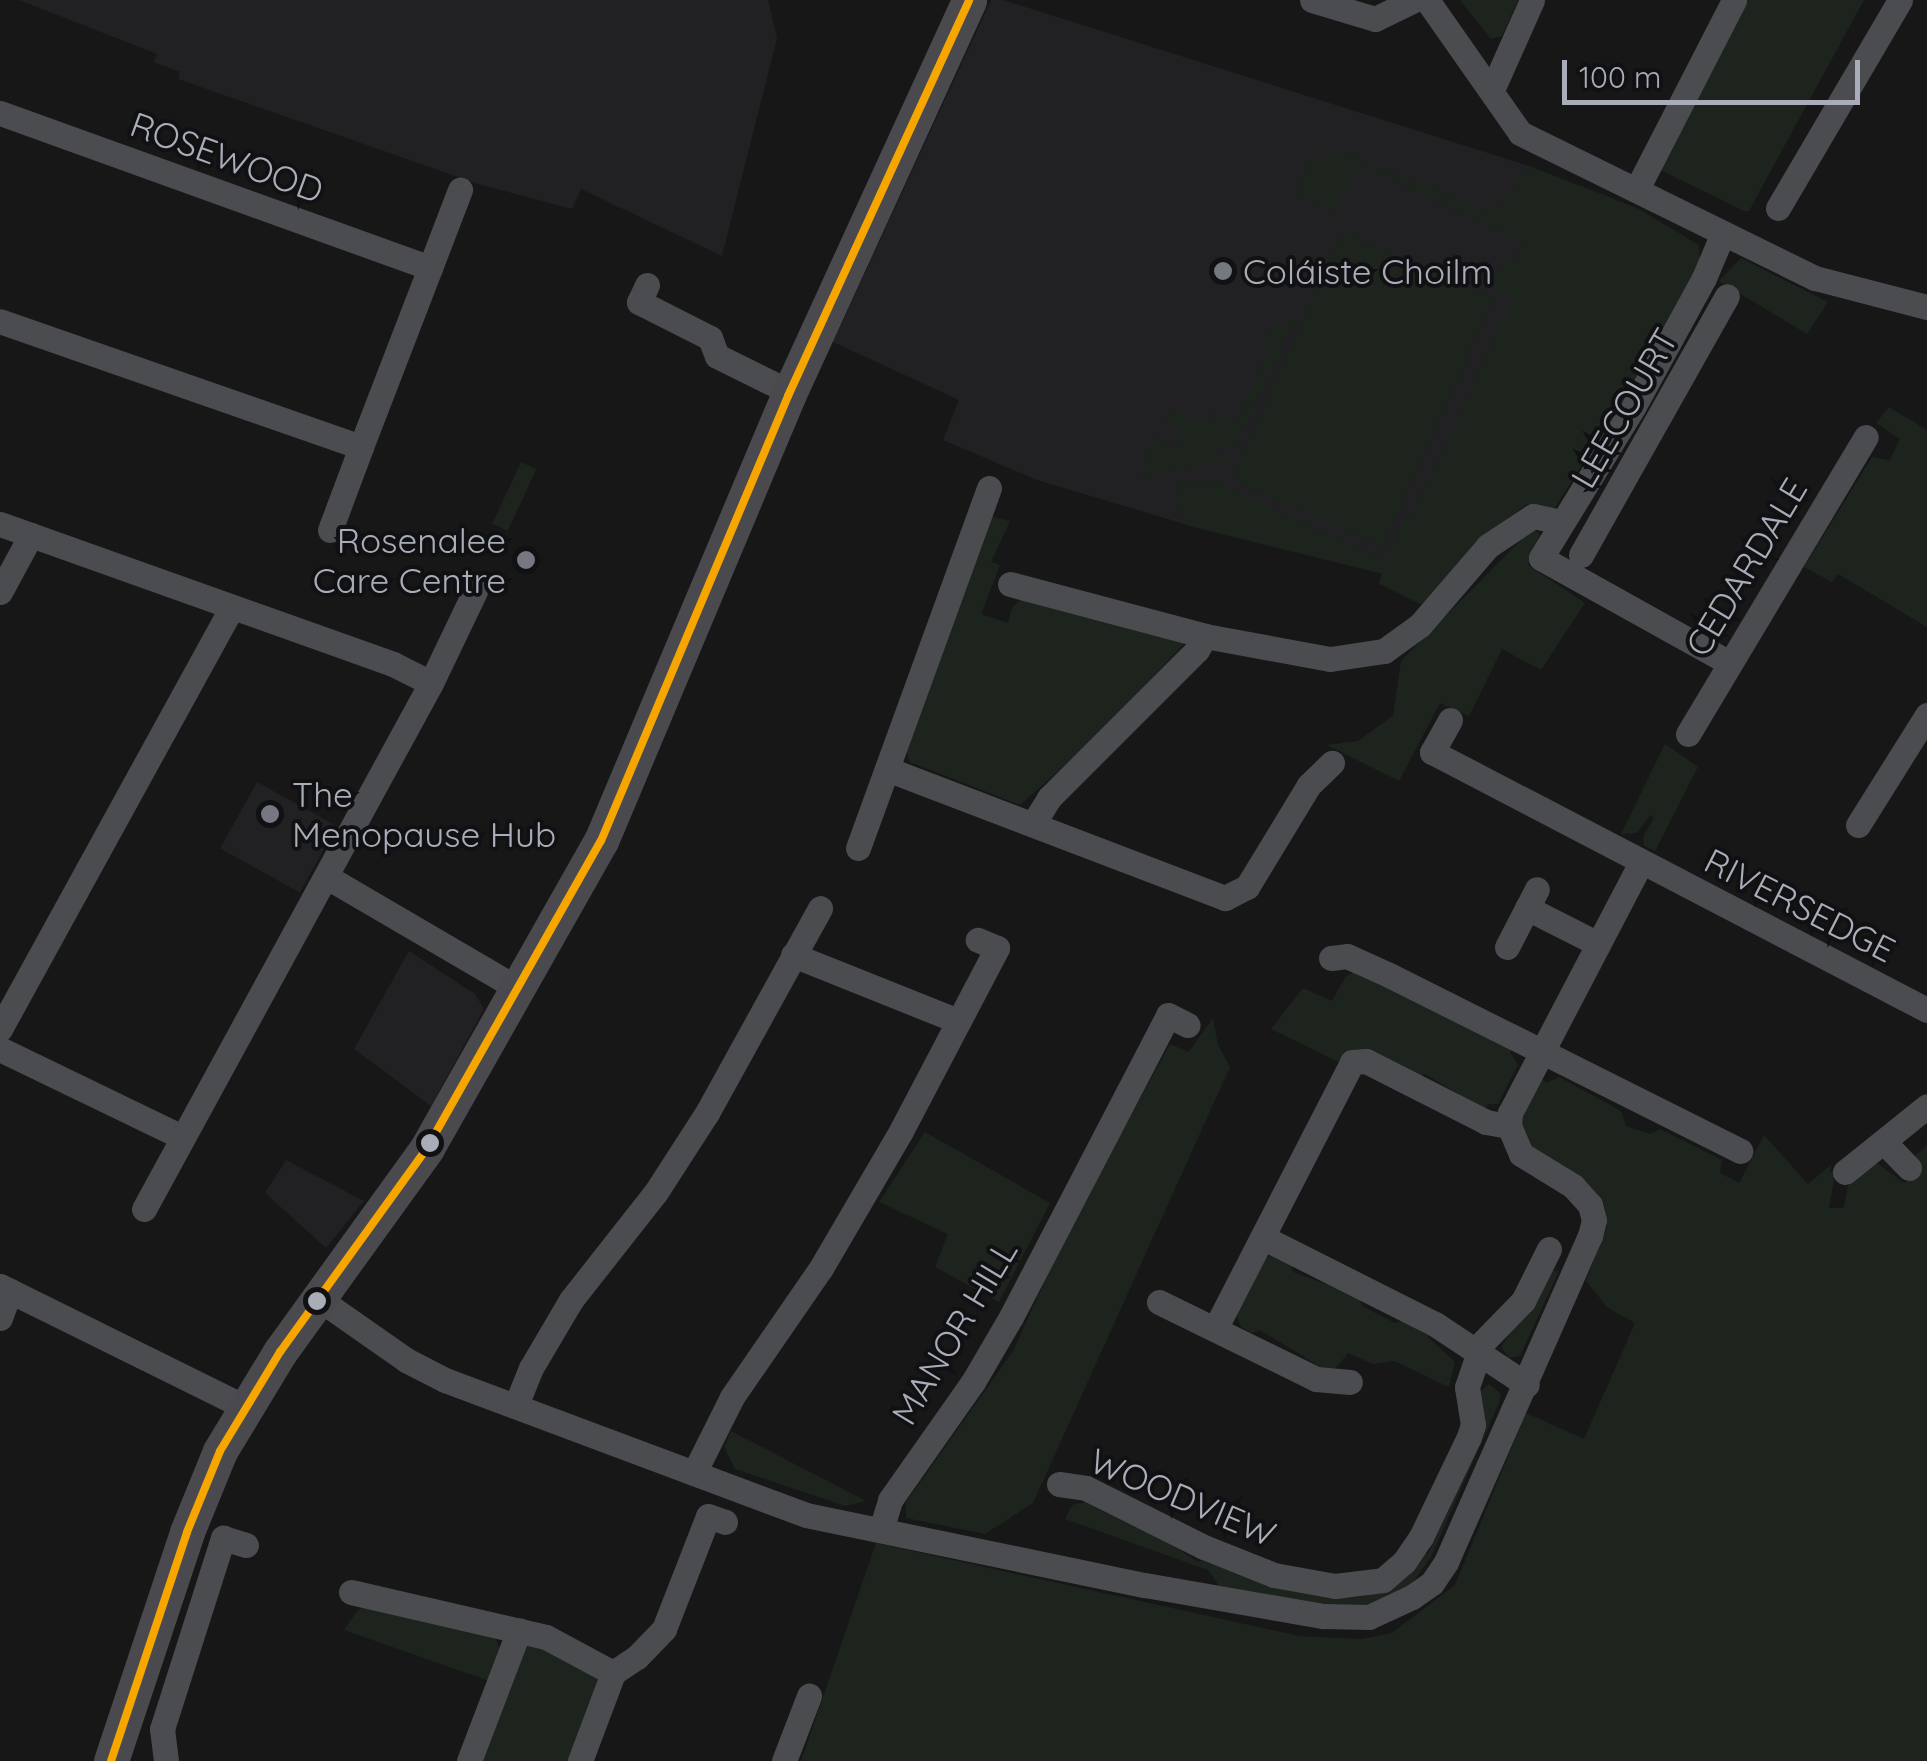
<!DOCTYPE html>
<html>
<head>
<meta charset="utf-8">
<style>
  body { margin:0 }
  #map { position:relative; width:1927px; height:1761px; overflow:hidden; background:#171717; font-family:Quicksand,sans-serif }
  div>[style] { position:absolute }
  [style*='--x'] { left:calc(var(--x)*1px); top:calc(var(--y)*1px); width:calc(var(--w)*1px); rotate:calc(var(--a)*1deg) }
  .built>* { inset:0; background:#212123; transform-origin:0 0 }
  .green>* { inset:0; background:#1d241e; transform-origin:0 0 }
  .street>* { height:25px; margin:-12.5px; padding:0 12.5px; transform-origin:12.5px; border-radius:12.5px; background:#4b4c50 }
  .secondary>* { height:35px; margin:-17.5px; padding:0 17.5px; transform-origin:17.5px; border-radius:17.5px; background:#4a4a4e }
  .bus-1>* { height:8px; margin:-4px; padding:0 4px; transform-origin:4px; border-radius:4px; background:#f7a600 }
  .dots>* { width:28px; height:28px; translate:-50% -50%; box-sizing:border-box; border:5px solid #111113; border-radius:50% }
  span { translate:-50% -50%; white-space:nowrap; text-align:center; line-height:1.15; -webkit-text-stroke:8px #111113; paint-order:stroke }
  .street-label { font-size:35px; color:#a8adb8 }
  .poi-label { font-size:35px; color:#a8adb8 }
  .left { translate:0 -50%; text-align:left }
  .right { translate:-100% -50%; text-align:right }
  .scale { position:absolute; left:1562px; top:60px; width:298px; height:45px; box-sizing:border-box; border:5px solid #a8adb8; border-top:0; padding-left:12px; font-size:30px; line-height:35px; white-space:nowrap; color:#a8adb8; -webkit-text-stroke:8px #111113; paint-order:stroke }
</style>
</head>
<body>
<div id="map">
  <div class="built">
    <div style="clip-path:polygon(19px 0,768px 0,777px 38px,722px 256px,581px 189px,572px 209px,478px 184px,178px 79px,180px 72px,154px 62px,157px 54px)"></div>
    <div style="clip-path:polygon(991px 0,1003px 0,1523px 164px,1615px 199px,1399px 578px,1198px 528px,1037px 480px,943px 440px,959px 400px,833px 342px)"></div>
    <div style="left:257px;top:782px;width:91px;height:76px;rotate:29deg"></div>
    <div style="clip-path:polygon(409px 951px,475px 994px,484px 1009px,431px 1106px,354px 1049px)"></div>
    <div style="clip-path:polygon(286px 1160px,364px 1201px,326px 1248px,265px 1193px)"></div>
  </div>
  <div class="green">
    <div style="clip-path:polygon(1460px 0,1518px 0,1502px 36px,1491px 39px)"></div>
    <div style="clip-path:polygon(1747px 0,1864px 0,1749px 211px,1744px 211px,1660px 170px)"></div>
    <div style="clip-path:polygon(1342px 152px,1489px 210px,1506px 199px,1529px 166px,1639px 209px,1699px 245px,1700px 261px,1628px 393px,1554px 509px,1527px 504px,1487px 534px,1422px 605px,1379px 584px,1382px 573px,1183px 524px,1176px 483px,1222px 480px,1220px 485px,1384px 560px,1406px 513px,1413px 515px,1513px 298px,1492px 285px,1503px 258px,1513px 261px,1522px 242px,1358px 165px,1333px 215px,1296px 193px,1302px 175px,1315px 158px)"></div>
    <div style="left:1342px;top:231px;width:166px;height:272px;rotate:24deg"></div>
    <div style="clip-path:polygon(1741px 258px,1828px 302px,1807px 334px,1719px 281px)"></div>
    <div style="clip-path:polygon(1290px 319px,1295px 319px,1237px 446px,1217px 449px,1215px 458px,1230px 461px,1229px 465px,1195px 465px,1139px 478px,1156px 435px,1173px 447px,1182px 442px,1178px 426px,1165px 421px,1172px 410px,1207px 425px,1215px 413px,1237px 422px,1269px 348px,1263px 341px,1270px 331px)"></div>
    <div style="clip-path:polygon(1889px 407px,1927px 430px,1927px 627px,1838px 574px,1832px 582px,1804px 567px,1872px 457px,1890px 460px,1900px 439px,1876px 423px)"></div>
    <div style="left:521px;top:462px;width:17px;height:68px;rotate:25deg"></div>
    <div style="clip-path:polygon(990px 516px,1010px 521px,991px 562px,1000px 565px,981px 614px,1008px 623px,1012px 608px,1021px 599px,1188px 639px,1110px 725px,1020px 805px,910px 762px,904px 745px)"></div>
    <div style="clip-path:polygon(1533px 528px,1540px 535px,1528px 565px,1585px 603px,1541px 670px,1502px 649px,1469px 716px,1440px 703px,1399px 781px,1327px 745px,1358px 741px,1393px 716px,1401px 661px)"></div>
    <div style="clip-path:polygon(1665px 744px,1698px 767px,1655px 851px,1644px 846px,1643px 837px,1654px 818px,1650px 815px,1637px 833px,1621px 834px)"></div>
    <div style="clip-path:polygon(1356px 971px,1513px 1047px,1510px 1052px,1518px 1065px,1498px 1104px,1488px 1104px,1485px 1110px,1425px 1074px,1418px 1077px,1350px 1054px,1338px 1062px,1271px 1029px,1303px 988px,1332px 1001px,1346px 976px)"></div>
    <div style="clip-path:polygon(1213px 1018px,1218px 1045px,1230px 1067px,1033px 1503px,985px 1534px,906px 1518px,906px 1502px,1013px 1351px,1070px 1226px,1170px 1044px,1189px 1052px)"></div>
    <div style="clip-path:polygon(1559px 1077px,1621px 1111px,1626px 1126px,1650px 1134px,1660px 1129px,1722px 1160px,1720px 1173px,1739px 1183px,1764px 1135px,1808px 1184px,1831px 1165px,1830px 1173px,1836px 1169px,1829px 1208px,1844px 1208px,1848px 1185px,1877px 1163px,1904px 1183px,1922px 1170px,1912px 1158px,1927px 1146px,1927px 1761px,801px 1761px,876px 1543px,1299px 1636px,1362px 1639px,1392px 1633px,1455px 1585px,1526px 1413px,1584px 1439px,1635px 1323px,1608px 1308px,1586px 1281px,1607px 1226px,1599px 1197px,1579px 1175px,1531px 1146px,1523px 1130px,1521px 1118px,1542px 1078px,1546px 1083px)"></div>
    <div style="clip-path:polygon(925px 1132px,1050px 1203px,999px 1302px,935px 1267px,948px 1234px,879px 1202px)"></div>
    <div style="clip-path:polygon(1276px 1256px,1290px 1262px,1293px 1272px,1359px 1296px,1362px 1306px,1395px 1323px,1407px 1319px,1428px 1330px,1428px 1337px,1455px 1362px,1449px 1387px,1394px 1361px,1373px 1364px,1348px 1353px,1336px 1368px,1324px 1369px,1260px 1330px,1252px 1333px,1241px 1327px,1235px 1312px,1266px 1257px)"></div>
    <div style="clip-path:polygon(1552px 1271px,1559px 1271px,1520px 1356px,1509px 1358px,1501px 1347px,1508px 1336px,1506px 1329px)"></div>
    <div style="clip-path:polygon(1489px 1384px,1501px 1394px,1499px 1403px,1431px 1557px,1411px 1585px,1372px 1606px,1342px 1609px,1219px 1586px,1208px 1570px,1065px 1519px,1072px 1505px,1092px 1500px,1096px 1508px,1131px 1525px,1139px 1523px,1198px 1562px,1207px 1559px,1338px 1598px,1361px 1597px,1388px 1589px,1420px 1555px,1428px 1553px,1452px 1504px,1449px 1496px,1478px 1393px)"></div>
    <div style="clip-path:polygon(731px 1431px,866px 1501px,845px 1506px,735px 1469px,724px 1447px)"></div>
    <div style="clip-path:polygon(370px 1602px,494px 1633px,500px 1650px,489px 1681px,344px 1630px,357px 1611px)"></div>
    <div style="clip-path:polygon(539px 1643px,597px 1675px,597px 1686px,570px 1761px,481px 1761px,524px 1647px)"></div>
  </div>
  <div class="street">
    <div style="--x:1312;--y:0;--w:66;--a:16.8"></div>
    <div style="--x:1375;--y:19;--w:43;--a:-26"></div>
    <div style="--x:1427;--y:0;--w:162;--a:55"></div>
    <div style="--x:1520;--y:133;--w:329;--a:26.2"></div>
    <div style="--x:1815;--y:278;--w:116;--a:14.5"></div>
    <div style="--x:1492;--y:90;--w:98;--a:-66"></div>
    <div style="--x:0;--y:113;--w:457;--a:19.8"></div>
    <div style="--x:430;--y:268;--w:192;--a:111.1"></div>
    <div style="--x:361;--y:447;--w:382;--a:-160.8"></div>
    <div style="--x:1638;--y:187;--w:210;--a:-62.8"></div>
    <div style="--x:1778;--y:208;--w:241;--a:-59.6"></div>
    <div style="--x:1723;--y:233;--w:49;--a:112.9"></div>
    <div style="--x:1704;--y:278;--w:146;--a:118.7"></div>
    <div style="--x:1634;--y:406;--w:178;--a:121.5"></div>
    <div style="--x:1541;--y:558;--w:214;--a:29.1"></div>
    <div style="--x:430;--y:268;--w:84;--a:-69"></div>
    <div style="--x:647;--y:285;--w:19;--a:115"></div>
    <div style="--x:639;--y:302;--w:80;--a:26.9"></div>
    <div style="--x:710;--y:338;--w:19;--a:69"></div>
    <div style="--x:717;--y:356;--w:81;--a:26.3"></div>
    <div style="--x:0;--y:524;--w:417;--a:19.6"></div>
    <div style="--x:393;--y:664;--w:42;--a:26.6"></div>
    <div style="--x:330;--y:530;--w:89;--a:-69.5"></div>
    <div style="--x:1581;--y:555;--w:297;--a:-60.6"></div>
    <div style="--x:1010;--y:584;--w:202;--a:14.9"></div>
    <div style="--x:1205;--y:636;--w:127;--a:10.4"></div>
    <div style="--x:1330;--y:659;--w:55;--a:-8.4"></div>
    <div style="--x:1384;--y:651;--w:44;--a:-35.8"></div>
    <div style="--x:1420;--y:625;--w:104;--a:-49.3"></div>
    <div style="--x:1488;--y:546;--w:54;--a:-33.7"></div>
    <div style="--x:1533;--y:516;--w:29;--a:12"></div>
    <div style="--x:0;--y:592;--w:65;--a:-61.5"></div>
    <div style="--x:1450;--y:720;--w:37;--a:119"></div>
    <div style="--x:1432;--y:752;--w:558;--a:27.53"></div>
    <div style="--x:1688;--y:734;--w:346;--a:-59.1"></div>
    <div style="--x:887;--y:769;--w:362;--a:20.9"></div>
    <div style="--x:1225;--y:898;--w:25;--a:-27"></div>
    <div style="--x:1247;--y:887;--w:119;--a:-58.7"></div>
    <div style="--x:1309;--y:785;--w:32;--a:-44"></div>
    <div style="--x:1033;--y:824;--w:31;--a:-58"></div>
    <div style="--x:1049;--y:798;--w:209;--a:-45"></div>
    <div style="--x:1197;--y:650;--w:16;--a:-60"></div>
    <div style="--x:1858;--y:825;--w:130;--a:-57.9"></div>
    <div style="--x:858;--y:848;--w:383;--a:-70"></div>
    <div style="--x:327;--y:877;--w:224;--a:30.3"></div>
    <div style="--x:1527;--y:908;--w:80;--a:26.9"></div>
    <div style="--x:1507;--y:947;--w:65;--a:-62.7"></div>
    <div style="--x:793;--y:955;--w:178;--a:21.8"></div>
    <div style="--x:1331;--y:958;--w:16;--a:-7"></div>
    <div style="--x:1347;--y:956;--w:46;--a:24.3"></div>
    <div style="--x:1389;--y:975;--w:393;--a:26.6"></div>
    <div style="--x:0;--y:1029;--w:478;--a:-61.2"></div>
    <div style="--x:0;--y:1049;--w:202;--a:25.8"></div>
    <div style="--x:1884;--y:1142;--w:36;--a:46"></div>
    <div style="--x:1845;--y:1172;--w:105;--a:-38.8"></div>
    <div style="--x:144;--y:1209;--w:599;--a:-61.38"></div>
    <div style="--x:431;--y:683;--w:102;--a:-64.4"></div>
    <div style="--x:1264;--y:1238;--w:191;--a:26.7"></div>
    <div style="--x:1435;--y:1324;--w:110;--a:33.5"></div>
    <div style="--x:0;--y:1286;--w:273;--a:26.3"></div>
    <div style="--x:319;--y:1299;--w:106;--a:35"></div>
    <div style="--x:406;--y:1360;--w:44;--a:27.1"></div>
    <div style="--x:445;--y:1380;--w:385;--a:20.5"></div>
    <div style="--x:806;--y:1515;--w:346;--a:11.7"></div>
    <div style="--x:1145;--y:1585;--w:181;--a:9.9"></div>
    <div style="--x:1323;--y:1616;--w:46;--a:1.2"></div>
    <div style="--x:1369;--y:1617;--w:47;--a:-24.9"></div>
    <div style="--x:1412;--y:1597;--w:24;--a:-35"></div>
    <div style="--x:1432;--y:1583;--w:25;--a:-56"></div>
    <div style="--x:1446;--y:1562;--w:356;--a:-66.2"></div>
    <div style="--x:1590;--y:1236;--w:16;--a:-76"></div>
    <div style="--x:1594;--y:1220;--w:16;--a:-105"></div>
    <div style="--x:1590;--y:1205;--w:25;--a:-132"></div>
    <div style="--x:1573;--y:1186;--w:61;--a:-148.4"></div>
    <div style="--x:1521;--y:1154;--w:30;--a:-113"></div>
    <div style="--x:1509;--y:1126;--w:13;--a:-86"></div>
    <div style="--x:1510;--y:1113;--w:283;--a:-62.4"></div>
    <div style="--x:1159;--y:1302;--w:175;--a:26.1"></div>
    <div style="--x:1316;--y:1379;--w:34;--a:5"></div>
    <div style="--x:0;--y:1318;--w:29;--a:-70"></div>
    <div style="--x:1215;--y:1329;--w:300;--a:-62.8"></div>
    <div style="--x:1352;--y:1062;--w:14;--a:-4"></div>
    <div style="--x:1366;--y:1061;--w:135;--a:26.9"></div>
    <div style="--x:1486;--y:1122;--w:23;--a:10"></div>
    <div style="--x:516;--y:1405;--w:40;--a:-68"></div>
    <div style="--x:531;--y:1368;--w:79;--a:-59.5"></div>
    <div style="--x:571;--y:1300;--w:137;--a:-51.8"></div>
    <div style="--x:656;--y:1192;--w:94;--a:-57.2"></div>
    <div style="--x:707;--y:1113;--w:234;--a:-61.1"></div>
    <div style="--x:694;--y:1473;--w:85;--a:-63.4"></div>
    <div style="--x:732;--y:1397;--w:157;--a:-55.4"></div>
    <div style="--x:821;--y:1268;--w:159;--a:-59.7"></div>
    <div style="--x:901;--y:1131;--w:207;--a:-62.3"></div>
    <div style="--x:997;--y:948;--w:21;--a:-157"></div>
    <div style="--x:1059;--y:1484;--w:27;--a:8"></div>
    <div style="--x:1086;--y:1488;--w:132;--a:26.6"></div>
    <div style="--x:1204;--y:1547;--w:75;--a:21.8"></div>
    <div style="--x:1274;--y:1575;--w:62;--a:10.2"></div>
    <div style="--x:1335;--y:1586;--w:48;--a:-7.1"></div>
    <div style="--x:1383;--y:1580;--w:28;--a:-41"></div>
    <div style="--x:1404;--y:1562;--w:30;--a:-56"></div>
    <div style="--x:1421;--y:1537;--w:111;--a:-64.4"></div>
    <div style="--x:1469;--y:1437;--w:13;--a:-72"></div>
    <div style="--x:1473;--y:1425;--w:38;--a:-99"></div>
    <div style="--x:1467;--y:1387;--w:46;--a:-71.2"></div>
    <div style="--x:1482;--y:1343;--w:59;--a:-45.7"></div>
    <div style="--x:1523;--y:1301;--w:58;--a:-63.4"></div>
    <div style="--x:881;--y:1530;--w:31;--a:-73"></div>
    <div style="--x:890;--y:1500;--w:144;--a:-54.9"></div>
    <div style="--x:973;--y:1382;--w:75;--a:-59.7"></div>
    <div style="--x:1011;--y:1317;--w:340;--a:-62.5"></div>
    <div style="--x:1168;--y:1015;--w:22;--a:27"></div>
    <div style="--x:351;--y:1592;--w:200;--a:13"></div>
    <div style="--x:546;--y:1637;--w:76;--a:28.2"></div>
    <div style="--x:613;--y:1673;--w:29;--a:-34"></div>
    <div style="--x:637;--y:1657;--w:39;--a:-46"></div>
    <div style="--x:664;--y:1629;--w:121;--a:-68.7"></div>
    <div style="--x:708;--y:1516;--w:18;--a:19"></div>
    <div style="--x:166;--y:1761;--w:32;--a:-97"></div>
    <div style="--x:162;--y:1729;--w:201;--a:-72.3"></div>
    <div style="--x:223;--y:1538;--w:24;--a:17"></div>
    <div style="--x:469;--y:1761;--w:140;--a:-69.1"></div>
    <div style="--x:580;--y:1761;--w:94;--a:-69.4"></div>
    <div style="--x:784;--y:1761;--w:70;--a:-69"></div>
  </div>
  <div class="secondary">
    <div style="--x:111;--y:1761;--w:241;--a:-71.6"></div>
    <div style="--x:187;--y:1532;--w:87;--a:-67.8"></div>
    <div style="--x:220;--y:1451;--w:116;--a:-58.8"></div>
    <div style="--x:280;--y:1352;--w:251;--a:-54.2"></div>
    <div style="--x:427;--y:1148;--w:353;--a:-60.5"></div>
    <div style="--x:601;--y:841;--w:483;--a:-67.2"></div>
    <div style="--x:788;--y:396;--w:435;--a:-65.4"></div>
  </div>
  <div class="bus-1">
    <div style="--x:111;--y:1761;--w:241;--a:-71.6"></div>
    <div style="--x:187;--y:1532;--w:87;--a:-67.8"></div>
    <div style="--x:220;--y:1451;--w:116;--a:-58.8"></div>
    <div style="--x:280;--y:1352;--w:251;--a:-54.2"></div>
    <div style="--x:427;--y:1148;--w:353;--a:-60.5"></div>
    <div style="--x:601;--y:841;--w:483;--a:-67.2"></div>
    <div style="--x:788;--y:396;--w:435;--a:-65.4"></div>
  </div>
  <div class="dots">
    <div style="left:1223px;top:271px;background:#757880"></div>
    <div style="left:526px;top:560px;background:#757880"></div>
    <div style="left:270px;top:814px;background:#757880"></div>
    <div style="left:430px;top:1143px;background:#a8adb8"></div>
    <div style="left:317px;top:1301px;background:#a8adb8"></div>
  </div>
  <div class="street-label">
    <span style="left:227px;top:157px;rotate:20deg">ROSEWOOD</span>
    <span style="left:1624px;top:408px;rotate:-60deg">LEECOURT</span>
    <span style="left:1746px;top:567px;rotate:-59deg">CEDARDALE</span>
    <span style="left:1800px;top:905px;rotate:27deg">RIVERSEDGE</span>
    <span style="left:954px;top:1332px;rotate:-59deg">MANOR HILL</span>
    <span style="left:1183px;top:1497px;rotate:23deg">WOODVIEW</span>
  </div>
  <div class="poi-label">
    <span class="left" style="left:1243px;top:271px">Coláiste Choilm</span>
    <span class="right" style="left:506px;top:560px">Rosenalee<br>Care Centre</span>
    <span class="left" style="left:292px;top:814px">The<br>Menopause Hub</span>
  </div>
  <div class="scale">100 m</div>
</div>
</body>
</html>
